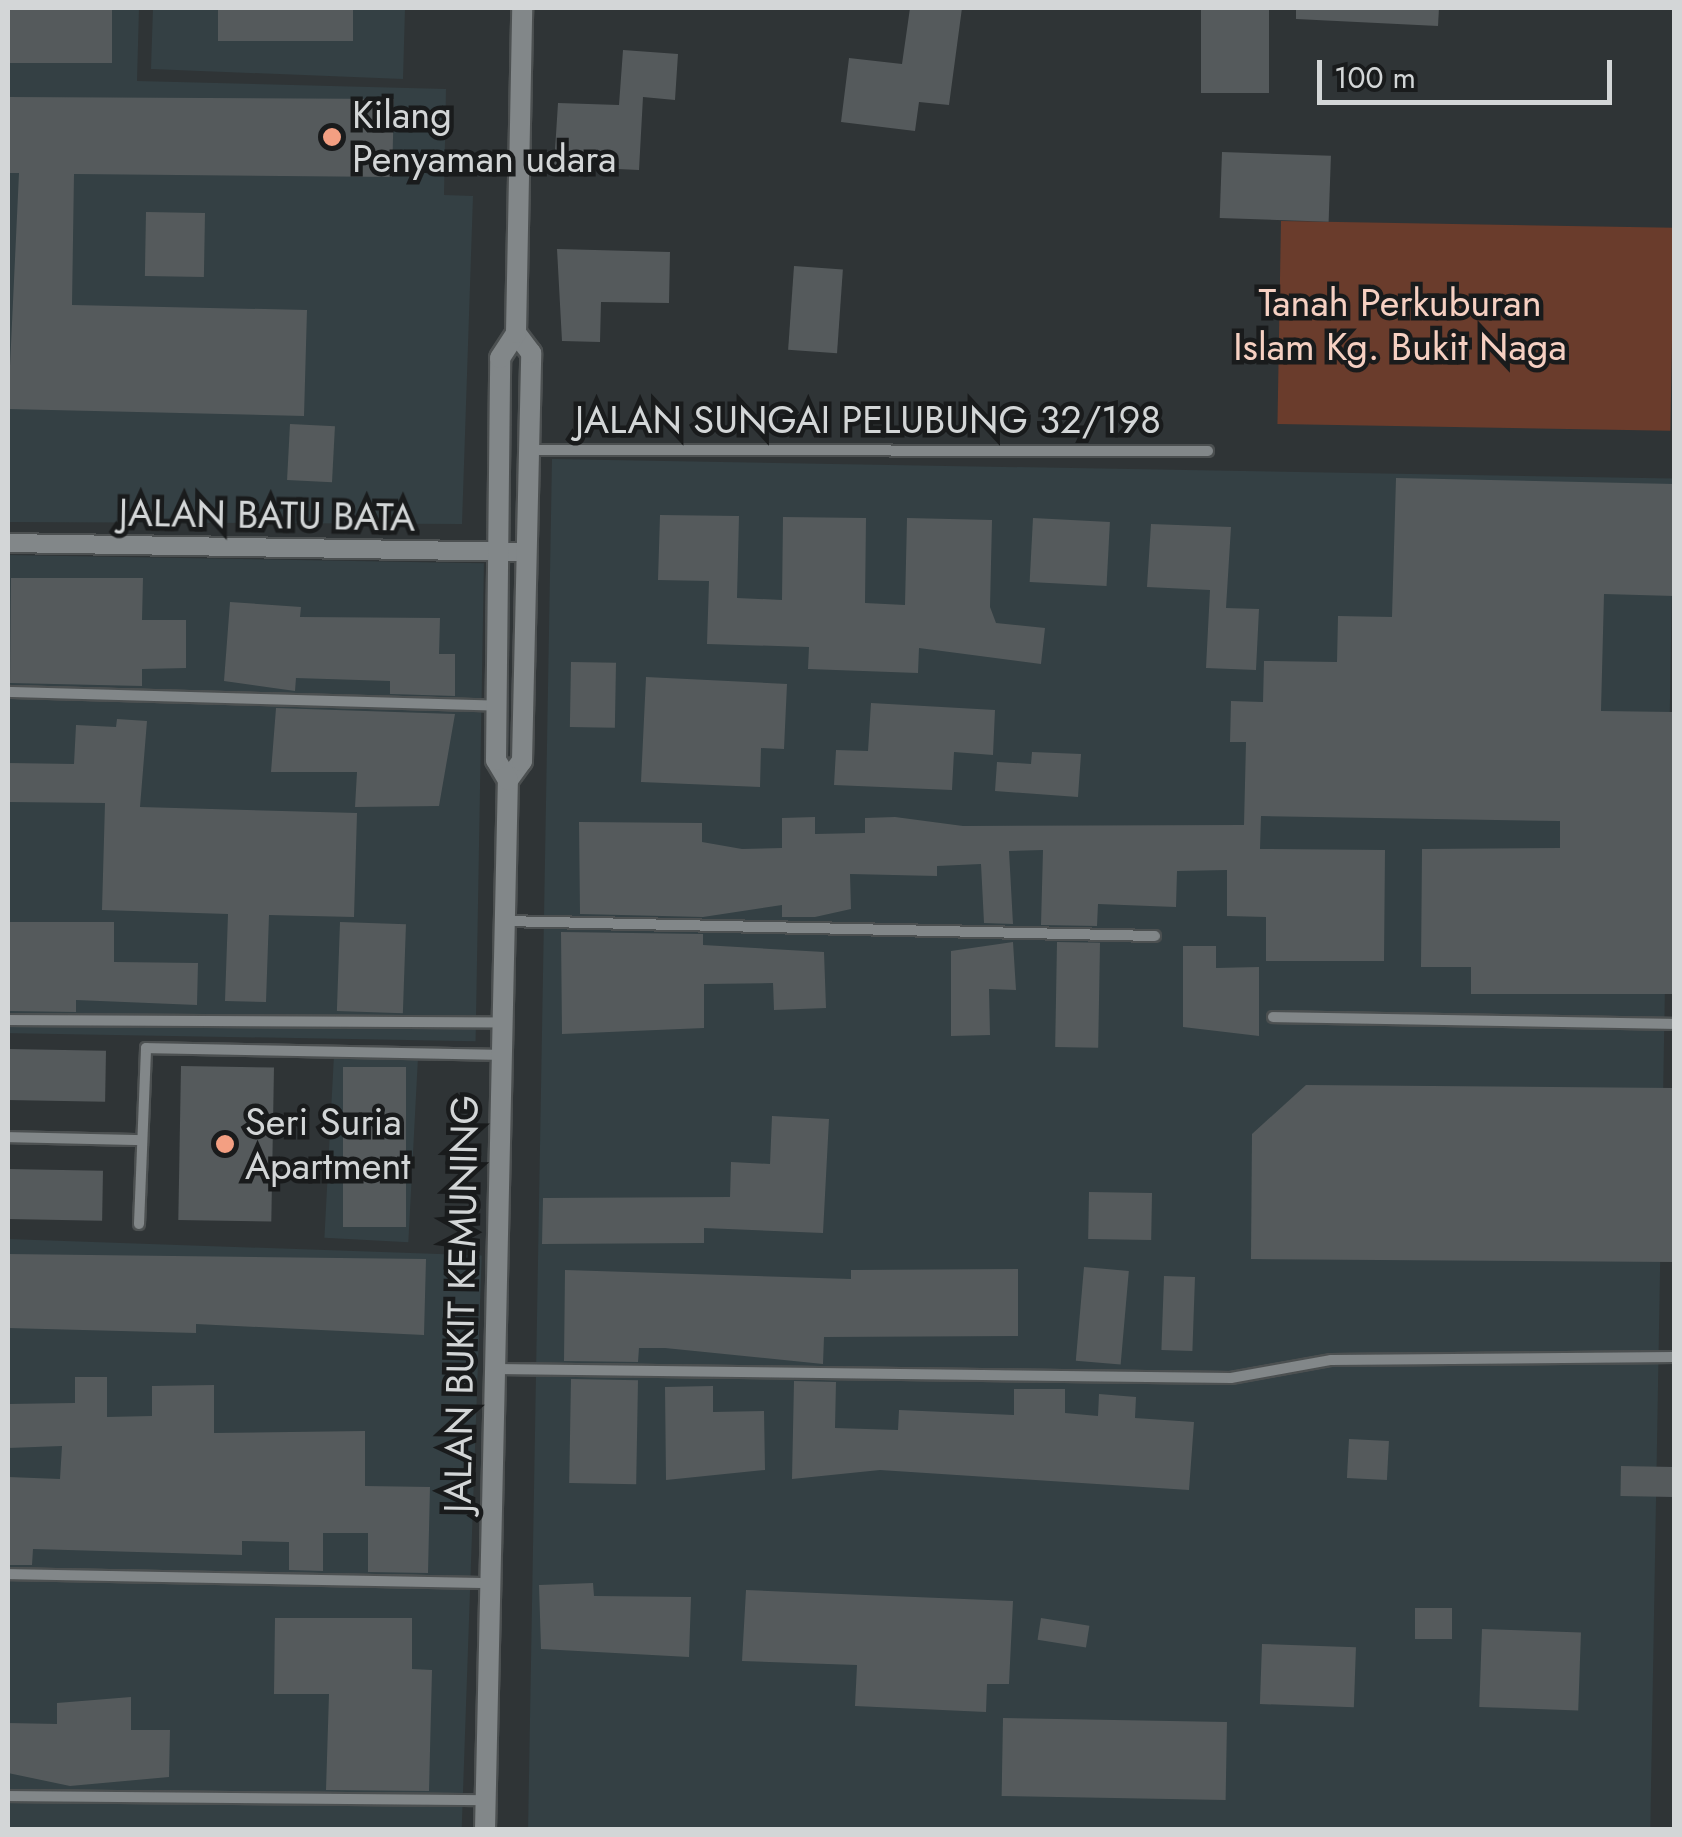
<!DOCTYPE html>
<html>
<head>
<meta charset="utf-8">
<style>
  body { margin:0 }
  #map { position:relative; width:1682px; height:1837px; overflow:hidden; background:#2f3436; font-family:Jost,sans-serif }
  div>[style] { position:absolute }
  [style*='--x'] { left:calc(var(--x)*1px); top:calc(var(--y)*1px); width:calc(var(--w)*1px); rotate:calc(var(--a)*1deg) }
  .built>* { inset:0; background:#344044; transform-origin:0 0 }
  .green>* { inset:0; background:#6a3c2c; transform-origin:0 0 }
  .building>* { inset:0; background:#555a5c; transform-origin:0 0 }
  .roads { filter:drop-shadow(2px 0 #4c5051) drop-shadow(-2px 0 #4c5051) drop-shadow(0 2px #4c5051) drop-shadow(0 -2px #4c5051) }
  .minor>* { height:10px; margin:-5px; padding:0 5px; transform-origin:5px; border-radius:5px; background:#828789 }
  .tertiary>* { height:18px; margin:-9px; padding:0 9px; transform-origin:9px; border-radius:9px; background:#828789 }
  .secondary>* { height:20px; margin:-10px; padding:0 10px; transform-origin:10px; border-radius:10px; background:#828789 }
  .dots>* { width:28px; height:28px; translate:-50% -50%; box-sizing:border-box; border:5px solid #191b1c; border-radius:50% }
  span { translate:-50% -50%; white-space:nowrap; text-align:center; line-height:1.15; -webkit-text-stroke:9px #191b1c; paint-order:stroke }
  .poi-label { font-size:38px; color:#d3d6d7 }
  .left { translate:0 -50%; text-align:left }
  .park-label { font-size:38px; color:#f6d0c2 }
  .street-label { font-size:38px; color:#d3d6d7 }
  .frame { position:absolute; inset:0; border:10px solid #d3d6d7; pointer-events:none }
  .scale { position:absolute; left:1317px; top:60px; width:295px; height:45px; box-sizing:border-box; border:5px solid #d3d6d7; border-top:0; padding-left:12px; font-size:30px; line-height:35px; white-space:nowrap; color:#d3d6d7; -webkit-text-stroke:8px #191b1c; paint-order:stroke }
</style>
</head>
<body>
<div id="map">
  <div class="built">
    <div style="clip-path:polygon(8px 8px,139px 8px,137px 81px,446px 89px,444px 195px,473px 196px,462px 524px,8px 522px)"></div>
    <div style="clip-path:polygon(153px 8px,405px 8px,403px 79px,151px 69px)"></div>
    <div style="left:552px;top:459px;width:1122px;height:1371px;rotate:1deg"></div>
    <div style="left:8px;top:555px;width:476px;height:478px;rotate:1deg"></div>
    <div style="left:334px;top:1055px;width:84px;height:183px;rotate:3deg"></div>
    <div style="left:8px;top:1239px;width:474px;height:591px;rotate:2deg"></div>
  </div>
  <div class="green">
    <div style="left:1281px;top:221px;width:393px;height:203px;rotate:1deg"></div>
  </div>
  <div class="building">
    <div style="left:8px;top:8px;width:104px;height:55px"></div>
    <div style="left:218px;top:8px;width:135px;height:33px"></div>
    <div style="clip-path:polygon(910px 8px,962px 8px,949px 105px,919px 102px,915px 131px,841px 122px,849px 58px,902px 64px)"></div>
    <div style="left:1201px;top:8px;width:68px;height:85px"></div>
    <div style="clip-path:polygon(1296px 8px,1439px 8px,1438px 26px,1296px 19px)"></div>
    <div style="clip-path:polygon(623px 50px,678px 54px,675px 100px,643px 97px,639px 170px,554px 166px,558px 103px,619px 105px)"></div>
    <div style="clip-path:polygon(8px 97px,394px 99px,392px 177px,74px 174px,72px 305px,307px 310px,304px 416px,8px 409px,19px 173px,8px 173px)"></div>
    <div style="left:1222px;top:152px;width:109px;height:66px;rotate:2deg"></div>
    <div style="left:146px;top:212px;width:59px;height:64px;rotate:1deg"></div>
    <div style="clip-path:polygon(557px 249px,670px 252px,669px 303px,601px 302px,600px 342px,562px 341px)"></div>
    <div style="left:794px;top:266px;width:49px;height:84px;rotate:4deg"></div>
    <div style="left:290px;top:424px;width:45px;height:56px;rotate:3deg"></div>
    <div style="clip-path:polygon(1396px 478px,1674px 484px,1674px 596px,1604px 594px,1601px 711px,1674px 712px,1674px 994px,1471px 994px,1471px 967px,1421px 967px,1422px 849px,1560px 848px,1560px 821px,1261px 816px,1260px 849px,1385px 850px,1384px 961px,1266px 961px,1266px 917px,1227px 916px,1227px 870px,1177px 871px,1176px 907px,1098px 904px,1097px 926px,1041px 925px,1043px 850px,1009px 851px,1013px 924px,984px 923px,981px 864px,937px 866px,937px 876px,850px 874px,851px 909px,815px 917px,782px 917px,782px 905px,703px 917px,580px 914px,579px 822px,702px 823px,702px 842px,742px 849px,782px 848px,782px 818px,815px 817px,815px 834px,865px 833px,865px 818px,895px 817px,963px 826px,1244px 825px,1246px 742px,1230px 742px,1231px 701px,1263px 702px,1264px 661px,1337px 662px,1338px 616px,1392px 617px)"></div>
    <div style="clip-path:polygon(660px 515px,739px 516px,737px 598px,782px 600px,783px 517px,866px 518px,865px 603px,905px 605px,907px 518px,992px 520px,990px 607px,996px 623px,1045px 628px,1041px 664px,919px 648px,918px 673px,808px 669px,809px 647px,707px 644px,709px 581px,658px 580px)"></div>
    <div style="left:1033px;top:518px;width:77px;height:64px;rotate:3deg"></div>
    <div style="clip-path:polygon(1151px 524px,1231px 527px,1226px 608px,1259px 609px,1256px 670px,1206px 668px,1210px 590px,1147px 587px)"></div>
    <div style="clip-path:polygon(11px 578px,143px 578px,142px 620px,186px 620px,186px 668px,142px 669px,142px 686px,10px 683px)"></div>
    <div style="clip-path:polygon(230px 602px,301px 607px,300px 617px,440px 618px,439px 654px,455px 654px,455px 696px,390px 694px,390px 681px,296px 678px,295px 691px,224px 681px)"></div>
    <div style="left:571px;top:662px;width:45px;height:65px;rotate:1deg"></div>
    <div style="clip-path:polygon(646px 677px,787px 684px,784px 749px,761px 748px,760px 787px,641px 782px)"></div>
    <div style="clip-path:polygon(871px 703px,995px 710px,993px 755px,954px 752px,952px 790px,834px 785px,836px 750px,868px 751px)"></div>
    <div style="clip-path:polygon(276px 708px,455px 714px,439px 806px,355px 807px,357px 772px,271px 772px)"></div>
    <div style="clip-path:polygon(117px 719px,147px 721px,140px 807px,357px 813px,354px 917px,269px 915px,266px 1002px,225px 1001px,228px 914px,102px 910px,105px 803px,8px 802px,8px 763px,74px 764px,76px 725px,116px 727px)"></div>
    <div style="clip-path:polygon(1032px 752px,1081px 754px,1078px 797px,995px 791px,997px 762px,1031px 764px)"></div>
    <div style="clip-path:polygon(8px 922px,114px 922px,114px 962px,198px 963px,197px 1005px,76px 1000px,76px 1012px,8px 1011px)"></div>
    <div style="left:340px;top:922px;width:66px;height:89px;rotate:2deg"></div>
    <div style="clip-path:polygon(561px 932px,703px 934px,703px 945px,824px 952px,826px 1008px,774px 1010px,773px 983px,704px 984px,704px 1028px,562px 1034px)"></div>
    <div style="clip-path:polygon(1013px 942px,1016px 990px,989px 989px,990px 1035px,951px 1036px,951px 951px)"></div>
    <div style="left:1057px;top:942px;width:43px;height:105px;rotate:1deg"></div>
    <div style="clip-path:polygon(1183px 946px,1216px 946px,1216px 968px,1259px 967px,1259px 1036px,1183px 1027px)"></div>
    <div style="left:8px;top:1049px;width:98px;height:51px;rotate:1deg"></div>
    <div style="left:181px;top:1066px;width:93px;height:154px;rotate:1deg"></div>
    <div style="left:343px;top:1067px;width:63px;height:160px"></div>
    <div style="clip-path:polygon(1306px 1085px,1674px 1088px,1674px 1262px,1251px 1259px,1252px 1134px)"></div>
    <div style="clip-path:polygon(772px 1116px,829px 1119px,823px 1233px,704px 1228px,704px 1243px,542px 1244px,543px 1198px,730px 1197px,731px 1162px,770px 1164px)"></div>
    <div style="left:8px;top:1169px;width:95px;height:50px;rotate:1deg"></div>
    <div style="left:1089px;top:1192px;width:63px;height:47px;rotate:1deg"></div>
    <div style="clip-path:polygon(8px 1254px,426px 1259px,424px 1335px,196px 1324px,196px 1333px,8px 1328px)"></div>
    <div style="left:1084px;top:1267px;width:45px;height:94px;rotate:5deg"></div>
    <div style="clip-path:polygon(1018px 1269px,1018px 1336px,824px 1337px,823px 1364px,665px 1348px,639px 1348px,638px 1362px,564px 1361px,565px 1270px,851px 1279px,851px 1270px)"></div>
    <div style="left:1164px;top:1276px;width:31px;height:74px;rotate:2deg"></div>
    <div style="clip-path:polygon(75px 1377px,107px 1377px,107px 1417px,152px 1416px,152px 1386px,214px 1385px,214px 1433px,365px 1431px,365px 1486px,430px 1487px,428px 1573px,368px 1572px,368px 1533px,323px 1533px,323px 1571px,289px 1570px,289px 1542px,242px 1541px,242px 1555px,33px 1549px,32px 1565px,8px 1565px,8px 1477px,60px 1479px,62px 1446px,8px 1448px,8px 1404px,75px 1403px)"></div>
    <div style="left:571px;top:1379px;width:67px;height:104px;rotate:1deg"></div>
    <div style="clip-path:polygon(794px 1381px,836px 1382px,835px 1428px,898px 1430px,899px 1410px,1014px 1415px,1014px 1389px,1065px 1389px,1065px 1413px,1098px 1416px,1099px 1394px,1136px 1397px,1135px 1418px,1194px 1422px,1189px 1490px,880px 1470px,792px 1479px)"></div>
    <div style="clip-path:polygon(713px 1386px,713px 1412px,764px 1411px,765px 1470px,666px 1480px,665px 1387px)"></div>
    <div style="left:1349px;top:1439px;width:40px;height:39px;rotate:3deg"></div>
    <div style="left:1621px;top:1466px;width:53px;height:30px;rotate:1deg"></div>
    <div style="clip-path:polygon(593px 1583px,594px 1596px,691px 1597px,689px 1657px,541px 1649px,539px 1585px)"></div>
    <div style="clip-path:polygon(746px 1590px,1013px 1601px,1009px 1684px,987px 1684px,986px 1712px,855px 1706px,857px 1665px,742px 1661px)"></div>
    <div style="left:1415px;top:1608px;width:37px;height:31px"></div>
    <div style="clip-path:polygon(275px 1618px,412px 1618px,412px 1669px,432px 1670px,429px 1791px,326px 1790px,329px 1694px,274px 1694px)"></div>
    <div style="left:1041px;top:1618px;width:49px;height:22px;rotate:9deg"></div>
    <div style="left:1482px;top:1629px;width:99px;height:78px;rotate:2deg"></div>
    <div style="left:1262px;top:1644px;width:94px;height:60px;rotate:2deg"></div>
    <div style="clip-path:polygon(131px 1697px,131px 1730px,170px 1730px,169px 1777px,70px 1786px,8px 1773px,8px 1723px,57px 1724px,57px 1703px)"></div>
    <div style="left:1003px;top:1718px;width:224px;height:78px;rotate:1deg"></div>
  </div>
  <div class="roads">
    <div class="minor">
      <div style="--x:529;--y:450;--w:679;--a:0.08"></div>
      <div style="--x:8;--y:692;--w:488;--a:1.6"></div>
      <div style="--x:504;--y:921;--w:651;--a:1.32"></div>
      <div style="--x:1273;--y:1017;--w:401;--a:1"></div>
      <div style="--x:8;--y:1020;--w:494;--a:0.3"></div>
      <div style="--x:8;--y:1137;--w:133;--a:1.3"></div>
      <div style="--x:139;--y:1224;--w:176;--a:-87.7"></div>
      <div style="--x:146;--y:1048;--w:355;--a:1.1"></div>
      <div style="--x:496;--y:1369;--w:735;--a:0.7"></div>
      <div style="--x:1231;--y:1378;--w:102;--a:-10.2"></div>
      <div style="--x:1331;--y:1360;--w:343;--a:-0.5"></div>
      <div style="--x:8;--y:1574;--w:482;--a:1.1"></div>
      <div style="--x:8;--y:1796;--w:478;--a:0.5"></div>
    </div>
    <div class="tertiary">
      <div style="--x:8;--y:543;--w:516;--a:1"></div>
    </div>
    <div class="secondary">
      <div style="--x:508;--y:780;--w:24;--a:-54"></div>
      <div style="--x:522;--y:761;--w:408;--a:-88.7"></div>
      <div style="--x:531;--y:353;--w:25;--a:-127"></div>
      <div style="--x:485;--y:1830;--w:1050;--a:-88.75"></div>
      <div style="--x:508;--y:780;--w:23;--a:-121"></div>
      <div style="--x:496;--y:760;--w:402;--a:-89.4"></div>
      <div style="--x:500;--y:358;--w:30;--a:-57"></div>
      <div style="--x:516;--y:333;--w:325;--a:-88.9"></div>
    </div>
  </div>
  <div class="dots">
    <div style="left:332px;top:137px;background:#f39f82"></div>
    <div style="left:225px;top:1144px;background:#f39f82"></div>
  </div>
  <div class="poi-label">
    <span class="left" style="left:352px;top:137px">Kilang<br>Penyaman udara</span>
    <span class="left" style="left:245px;top:1144px">Seri Suria<br>Apartment</span>
  </div>
  <div class="park-label">
    <span style="left:1400px;top:325px">Tanah Perkuburan<br>Islam Kg. Bukit Naga</span>
  </div>
  <div class="street-label">
    <span style="left:868px;top:420px">JALAN SUNGAI PELUBUNG 32/198</span>
    <span style="left:267px;top:515px;rotate:1deg">JALAN BATU BATA</span>
    <span style="left:461px;top:1304px;rotate:-89deg">JALAN BUKIT KEMUNING</span>
  </div>
  <div class="frame"></div>
  <div class="scale">100 m</div>
</div>
</body>
</html>
